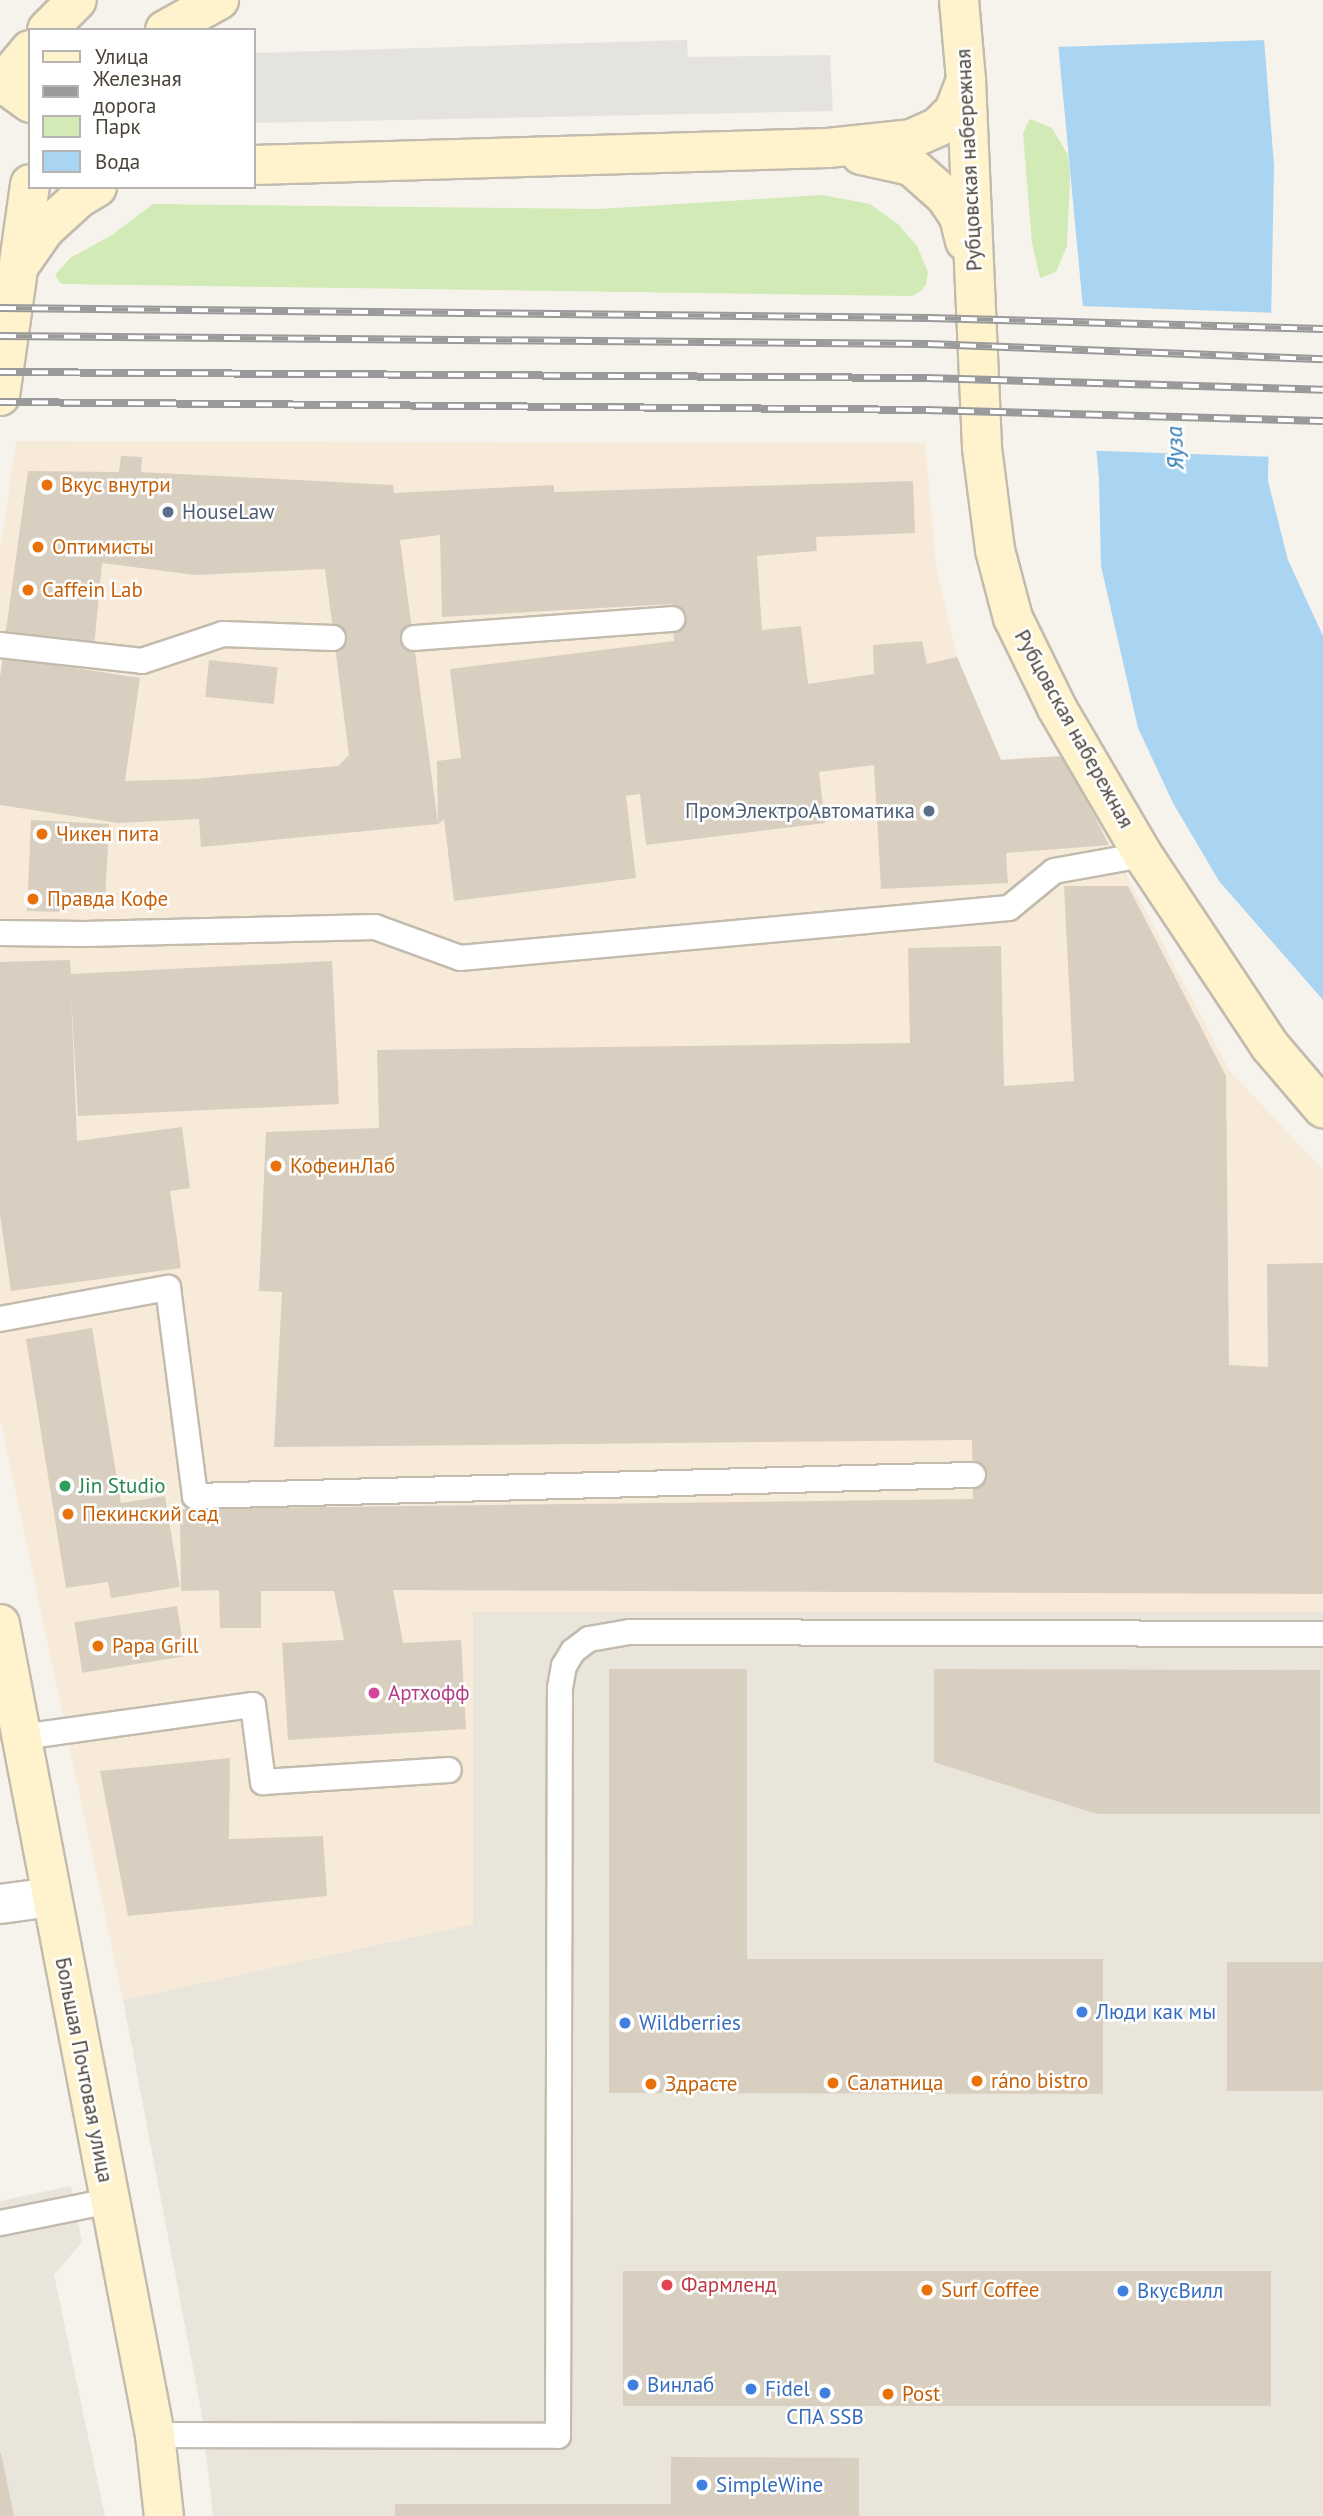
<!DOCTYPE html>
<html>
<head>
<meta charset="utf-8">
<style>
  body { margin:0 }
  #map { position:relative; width:1323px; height:2516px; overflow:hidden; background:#f6f3ec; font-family:"PT Sans",sans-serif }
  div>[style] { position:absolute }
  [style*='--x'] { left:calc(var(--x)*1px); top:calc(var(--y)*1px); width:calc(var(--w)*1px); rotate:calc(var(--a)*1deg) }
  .residential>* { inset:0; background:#eae5da }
  .commercial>* { inset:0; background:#f7ead8 }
  .green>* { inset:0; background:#d2eab5 }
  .parking>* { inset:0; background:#e5e3e0 }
  .water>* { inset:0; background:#a9d4f2 }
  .pier>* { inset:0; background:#f6f3ec; transform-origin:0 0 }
  .building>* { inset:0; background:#d8cfc1; transform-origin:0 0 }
  .roads { filter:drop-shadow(2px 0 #c2bbae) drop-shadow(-2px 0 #c2bbae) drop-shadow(0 2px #c2bbae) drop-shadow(0 -2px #c2bbae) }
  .lane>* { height:24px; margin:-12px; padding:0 12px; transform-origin:12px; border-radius:12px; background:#fff }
  .street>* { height:38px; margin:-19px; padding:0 19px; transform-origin:19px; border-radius:19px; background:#fff }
  .secondary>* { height:38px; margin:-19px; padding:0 19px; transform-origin:19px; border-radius:19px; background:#fff3cd }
  .rail>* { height:8px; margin-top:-4px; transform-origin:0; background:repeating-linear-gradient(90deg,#fff 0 16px,#9a9a9a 0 32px); box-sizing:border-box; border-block:2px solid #9a9a9a }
  .dots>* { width:19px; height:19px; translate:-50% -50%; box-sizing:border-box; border:4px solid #fff; border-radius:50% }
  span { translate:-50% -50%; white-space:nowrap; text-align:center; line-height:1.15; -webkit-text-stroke:5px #fff; paint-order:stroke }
  .street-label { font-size:21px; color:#4b4439 }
  .food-label { font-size:21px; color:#c56008 }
  .left { translate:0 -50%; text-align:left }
  .service-label { font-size:21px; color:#4e5e75 }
  .right { translate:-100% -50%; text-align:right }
  .leisure-label { font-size:21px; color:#27864d }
  .hotel-label { font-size:21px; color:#b23c85 }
  .shop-label { font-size:21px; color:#366cbe }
  .health-label { font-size:21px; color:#be3a42 }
  .water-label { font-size:23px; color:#2e7ab2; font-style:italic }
  .legend { position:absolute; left:28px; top:28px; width:228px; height:161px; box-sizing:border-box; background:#fff; border:2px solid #b7b4b0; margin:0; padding:9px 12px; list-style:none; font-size:21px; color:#4b4439 }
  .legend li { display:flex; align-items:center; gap:14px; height:35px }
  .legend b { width:35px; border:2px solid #b7b4b0 }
</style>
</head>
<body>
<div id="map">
  <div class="residential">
    <div style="clip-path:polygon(473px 1612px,1323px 1612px,1323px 2516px,213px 2516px,201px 2410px,123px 2000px,473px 1924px)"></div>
    <div style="clip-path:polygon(71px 2186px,82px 2242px,54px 2275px,105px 2516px,0 2516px,0 2201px)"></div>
  </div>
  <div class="commercial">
    <div style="clip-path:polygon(16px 441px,925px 443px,936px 567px,957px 657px,1001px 759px,1064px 756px,1230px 1071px,1323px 1170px,1323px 1612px,473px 1612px,473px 1924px,123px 2000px,0 1418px,0 552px)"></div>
  </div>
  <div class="green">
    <div style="clip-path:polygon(1030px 119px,1052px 128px,1068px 155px,1070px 178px,1067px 246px,1056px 272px,1040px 278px,1032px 243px,1023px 133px)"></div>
    <div style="clip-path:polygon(822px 195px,870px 204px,898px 224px,917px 246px,928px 272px,926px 285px,921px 291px,912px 296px,61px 284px,55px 275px,70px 258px,112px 235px,153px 204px,599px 209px)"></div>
  </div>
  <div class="parking">
    <div style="clip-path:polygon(687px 40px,688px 57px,830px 55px,833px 111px,254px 123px,254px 53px)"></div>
  </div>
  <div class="water">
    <div style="clip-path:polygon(1054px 0,1261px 0,1274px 166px,1268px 481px,1288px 560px,1323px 636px,1323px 1000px,1219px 881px,1173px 803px,1138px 728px,1101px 566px,1099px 478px)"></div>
  </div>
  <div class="pier">
    <div style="clip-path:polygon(1050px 0,1264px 0,1267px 40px,1055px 47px)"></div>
    <div style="left:1080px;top:306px;width:194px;height:144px;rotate:2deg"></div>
  </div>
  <div class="building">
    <div style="clip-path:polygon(evenodd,121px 456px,142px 457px,141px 472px,393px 485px,394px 493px,554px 485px,554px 492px,913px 481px,915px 533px,816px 537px,817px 551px,757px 556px,762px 630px,801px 626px,808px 684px,874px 674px,873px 645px,922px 641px,927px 664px,957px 657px,1001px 760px,1064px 756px,1109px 845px,1006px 853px,1008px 883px,881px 889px,874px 765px,819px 772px,825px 823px,646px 845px,640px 794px,626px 796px,636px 878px,454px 901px,444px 819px,438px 824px,201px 847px,199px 819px,118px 823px,0 805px,0 677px,3px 657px,140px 678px,125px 781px,195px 779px,338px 766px,349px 755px,325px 569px,195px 575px,102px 563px,94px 647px,5px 637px,28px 471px,119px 472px,121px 456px,440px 535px,442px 617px,671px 604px,674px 641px,450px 669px,461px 758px,437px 761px,438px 824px,400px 540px,440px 535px)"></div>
    <div style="left:209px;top:660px;width:69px;height:37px;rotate:6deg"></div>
    <div style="clip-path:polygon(31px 820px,109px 824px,105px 903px,66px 901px,65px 912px,27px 911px)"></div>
    <div style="clip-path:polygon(1064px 886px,1128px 886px,1226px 1076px,1229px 1365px,1268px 1367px,1267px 1264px,1323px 1263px,1323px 1594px,393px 1590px,403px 1643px,461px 1640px,466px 1729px,288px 1740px,282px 1643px,344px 1640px,334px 1591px,261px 1591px,261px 1628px,220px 1628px,219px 1590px,181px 1591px,180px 1509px,973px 1499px,972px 1440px,274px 1447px,282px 1292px,259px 1291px,266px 1132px,379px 1128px,377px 1050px,910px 1043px,908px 948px,1001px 946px,1004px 1086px,1074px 1081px)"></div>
    <div style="clip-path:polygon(70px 960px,71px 974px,332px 961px,339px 1104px,78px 1116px,71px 992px,77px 1141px,182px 1127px,190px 1188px,170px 1191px,181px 1268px,11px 1291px,0 1215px,0 962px)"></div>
    <div style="clip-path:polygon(92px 1328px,121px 1503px,165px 1496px,180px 1587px,111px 1598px,108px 1582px,66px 1588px,26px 1339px)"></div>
    <div style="left:177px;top:1606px;width:51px;height:104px;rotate:81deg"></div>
    <div style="clip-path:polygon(609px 1669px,747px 1669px,747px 1959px,1103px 1959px,1103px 2094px,609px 2093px)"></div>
    <div style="clip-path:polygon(934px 1669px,1320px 1670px,1320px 1814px,1097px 1814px,934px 1762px)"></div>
    <div style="clip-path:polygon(230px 1758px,229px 1839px,323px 1836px,327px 1896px,128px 1916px,100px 1771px)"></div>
    <div style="left:1227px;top:1962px;width:96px;height:129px"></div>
    <div style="left:623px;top:2271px;width:648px;height:135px"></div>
    <div style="clip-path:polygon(0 2453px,1px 2453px,14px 2516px,0 2516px)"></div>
    <div style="clip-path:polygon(671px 2457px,859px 2458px,859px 2516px,395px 2516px,395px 2504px,671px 2504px)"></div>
  </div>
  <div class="roads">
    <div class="lane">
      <div style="--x:414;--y:638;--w:259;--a:-4.2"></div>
      <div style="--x:0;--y:645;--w:143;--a:6.4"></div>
      <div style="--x:142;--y:661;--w:85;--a:-18.4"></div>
      <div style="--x:223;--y:634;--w:110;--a:2.1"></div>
      <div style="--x:0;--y:933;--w:84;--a:0.7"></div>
      <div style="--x:84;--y:934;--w:291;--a:-1.4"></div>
      <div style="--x:375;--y:927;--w:90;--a:20"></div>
      <div style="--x:460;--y:958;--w:551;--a:-5.2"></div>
      <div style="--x:1009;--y:908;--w:58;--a:-39.4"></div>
      <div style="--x:1054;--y:871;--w:90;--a:-10.2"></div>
      <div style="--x:0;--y:1319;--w:171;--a:-10.5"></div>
      <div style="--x:168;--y:1288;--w:210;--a:82.6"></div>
      <div style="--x:195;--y:1496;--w:778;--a:-1.55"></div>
      <div style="--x:22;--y:1737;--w:233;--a:-7.9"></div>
      <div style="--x:253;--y:1705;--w:78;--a:82.6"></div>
      <div style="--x:263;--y:1782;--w:186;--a:-3.7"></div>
      <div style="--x:0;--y:2223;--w:111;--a:-11.4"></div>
      <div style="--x:155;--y:2435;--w:403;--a:0.1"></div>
      <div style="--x:558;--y:2436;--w:748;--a:-89.85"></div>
      <div style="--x:560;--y:1688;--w:22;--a:-80"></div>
      <div style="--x:564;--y:1666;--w:17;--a:-59"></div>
      <div style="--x:573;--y:1651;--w:20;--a:-37"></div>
      <div style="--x:589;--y:1639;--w:41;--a:-9.9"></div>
      <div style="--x:629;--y:1632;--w:694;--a:0.17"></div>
    </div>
    <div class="street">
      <div style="--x:0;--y:1904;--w:52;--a:-7.7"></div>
    </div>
    <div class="secondary">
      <div style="--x:959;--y:0;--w:80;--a:85"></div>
      <div style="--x:966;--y:80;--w:368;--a:87.5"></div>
      <div style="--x:982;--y:448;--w:103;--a:82.7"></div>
      <div style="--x:995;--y:550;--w:70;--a:75.2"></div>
      <div style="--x:1013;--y:618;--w:100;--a:63.9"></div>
      <div style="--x:1057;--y:708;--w:170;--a:59.7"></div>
      <div style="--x:1143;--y:855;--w:229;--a:56.4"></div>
      <div style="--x:1270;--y:1046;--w:82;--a:49.5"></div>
      <div style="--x:47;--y:30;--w:42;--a:-45"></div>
      <div style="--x:165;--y:30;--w:62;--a:-29.1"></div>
      <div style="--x:0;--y:81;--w:37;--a:36"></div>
      <div style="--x:0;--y:86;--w:47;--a:-50.2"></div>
      <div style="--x:861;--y:155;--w:51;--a:12.4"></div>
      <div style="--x:911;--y:166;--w:45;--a:41.4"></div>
      <div style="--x:945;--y:196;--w:25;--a:56"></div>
      <div style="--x:959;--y:217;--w:25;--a:76"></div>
      <div style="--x:254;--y:165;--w:574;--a:-1.7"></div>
      <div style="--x:828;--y:148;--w:83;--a:-6.2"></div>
      <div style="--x:911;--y:139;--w:30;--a:-24"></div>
      <div style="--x:938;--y:127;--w:23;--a:-45"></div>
      <div style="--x:954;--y:111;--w:33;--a:-69"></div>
      <div style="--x:19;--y:266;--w:45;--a:-54.9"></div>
      <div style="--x:45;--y:229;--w:46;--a:-42.4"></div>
      <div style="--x:79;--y:198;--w:21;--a:-31"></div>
      <div style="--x:0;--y:396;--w:214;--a:-81.9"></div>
      <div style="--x:0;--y:1624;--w:826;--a:79.18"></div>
      <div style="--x:155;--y:2435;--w:81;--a:83.7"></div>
    </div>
  </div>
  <div class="rail">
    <div style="--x:0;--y:308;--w:929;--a:0.62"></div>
    <div style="--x:929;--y:318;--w:394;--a:1.6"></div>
    <div style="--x:0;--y:336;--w:928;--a:0.49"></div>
    <div style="--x:928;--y:344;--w:395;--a:2.2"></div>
    <div style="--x:0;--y:372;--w:927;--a:0.37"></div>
    <div style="--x:927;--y:378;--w:396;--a:1.7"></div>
    <div style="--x:0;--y:402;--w:926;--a:0.49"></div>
    <div style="--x:926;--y:410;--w:397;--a:1.6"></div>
  </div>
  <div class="dots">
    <div style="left:47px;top:485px;background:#e8710a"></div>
    <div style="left:168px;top:512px;background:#5c6f8a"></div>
    <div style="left:38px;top:547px;background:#e8710a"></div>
    <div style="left:28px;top:590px;background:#e8710a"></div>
    <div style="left:929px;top:811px;background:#5c6f8a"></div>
    <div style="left:42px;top:834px;background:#e8710a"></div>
    <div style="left:33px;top:899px;background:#e8710a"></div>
    <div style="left:276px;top:1166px;background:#e8710a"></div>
    <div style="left:65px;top:1486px;background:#2e9e5b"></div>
    <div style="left:68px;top:1514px;background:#e8710a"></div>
    <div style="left:98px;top:1646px;background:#e8710a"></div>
    <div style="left:374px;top:1693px;background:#d1479c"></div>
    <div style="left:1082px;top:2012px;background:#3f7fe0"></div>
    <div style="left:625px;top:2023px;background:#3f7fe0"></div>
    <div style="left:977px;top:2081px;background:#e8710a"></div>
    <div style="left:833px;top:2083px;background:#e8710a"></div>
    <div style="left:651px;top:2084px;background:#e8710a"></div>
    <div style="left:667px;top:2285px;background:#e0444e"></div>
    <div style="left:927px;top:2290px;background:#e8710a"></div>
    <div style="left:1123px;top:2291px;background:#3f7fe0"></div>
    <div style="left:633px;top:2385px;background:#3f7fe0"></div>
    <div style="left:751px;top:2389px;background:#3f7fe0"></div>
    <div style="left:825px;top:2393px;background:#3f7fe0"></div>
    <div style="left:888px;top:2394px;background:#e8710a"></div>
    <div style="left:702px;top:2485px;background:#3f7fe0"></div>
  </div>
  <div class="street-label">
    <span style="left:969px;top:160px;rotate:-93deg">Рубцовская набережная</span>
    <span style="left:1074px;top:729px;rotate:61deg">Рубцовская набережная</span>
    <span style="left:84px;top:2070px;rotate:79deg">Большая Почтовая улица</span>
  </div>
  <div class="food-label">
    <span class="left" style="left:61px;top:485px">Вкус внутри</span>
    <span class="left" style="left:52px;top:547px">Оптимисты</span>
    <span class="left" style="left:42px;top:590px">Caffein Lab</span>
    <span class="left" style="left:56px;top:834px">Чикен пита</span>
    <span class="left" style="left:47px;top:899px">Правда Кофе</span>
    <span class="left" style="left:290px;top:1166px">КофеинЛаб</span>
    <span class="left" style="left:82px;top:1514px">Пекинский сад</span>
    <span class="left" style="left:112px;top:1646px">Papa Grill</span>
    <span class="left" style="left:991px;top:2081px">ráno bistro</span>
    <span class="left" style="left:847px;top:2083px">Салатница</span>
    <span class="left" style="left:665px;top:2084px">Здрасте</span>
    <span class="left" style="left:941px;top:2290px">Surf Coffee</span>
    <span class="left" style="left:902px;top:2394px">Post</span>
  </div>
  <div class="service-label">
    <span class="left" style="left:182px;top:512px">HouseLaw</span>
    <span class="right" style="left:915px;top:811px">ПромЭлектроАвтоматика</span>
  </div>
  <div class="leisure-label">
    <span class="left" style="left:79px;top:1486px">Jin Studio</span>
  </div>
  <div class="hotel-label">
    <span class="left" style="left:388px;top:1693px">Артхофф</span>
  </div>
  <div class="shop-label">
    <span class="left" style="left:1096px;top:2012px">Люди как мы</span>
    <span class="left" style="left:639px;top:2023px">Wildberries</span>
    <span class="left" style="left:1137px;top:2291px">ВкусВилл</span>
    <span class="left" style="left:647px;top:2385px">Винлаб</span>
    <span class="left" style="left:765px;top:2389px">Fidel</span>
    <span style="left:825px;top:2417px">СПА SSB</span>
    <span class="left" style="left:716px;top:2485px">SimpleWine</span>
  </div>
  <div class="health-label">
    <span class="left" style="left:681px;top:2285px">Фармленд</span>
  </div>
  <div class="water-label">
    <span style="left:1175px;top:448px;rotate:-92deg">Яуза</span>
  </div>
  <ul class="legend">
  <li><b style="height:9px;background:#fff3cd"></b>Улица</li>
  <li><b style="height:9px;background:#9a9a9a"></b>Железная дорога</li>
  <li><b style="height:19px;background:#d2eab5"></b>Парк</li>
  <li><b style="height:19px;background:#a9d4f2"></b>Вода</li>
  </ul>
</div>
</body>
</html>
